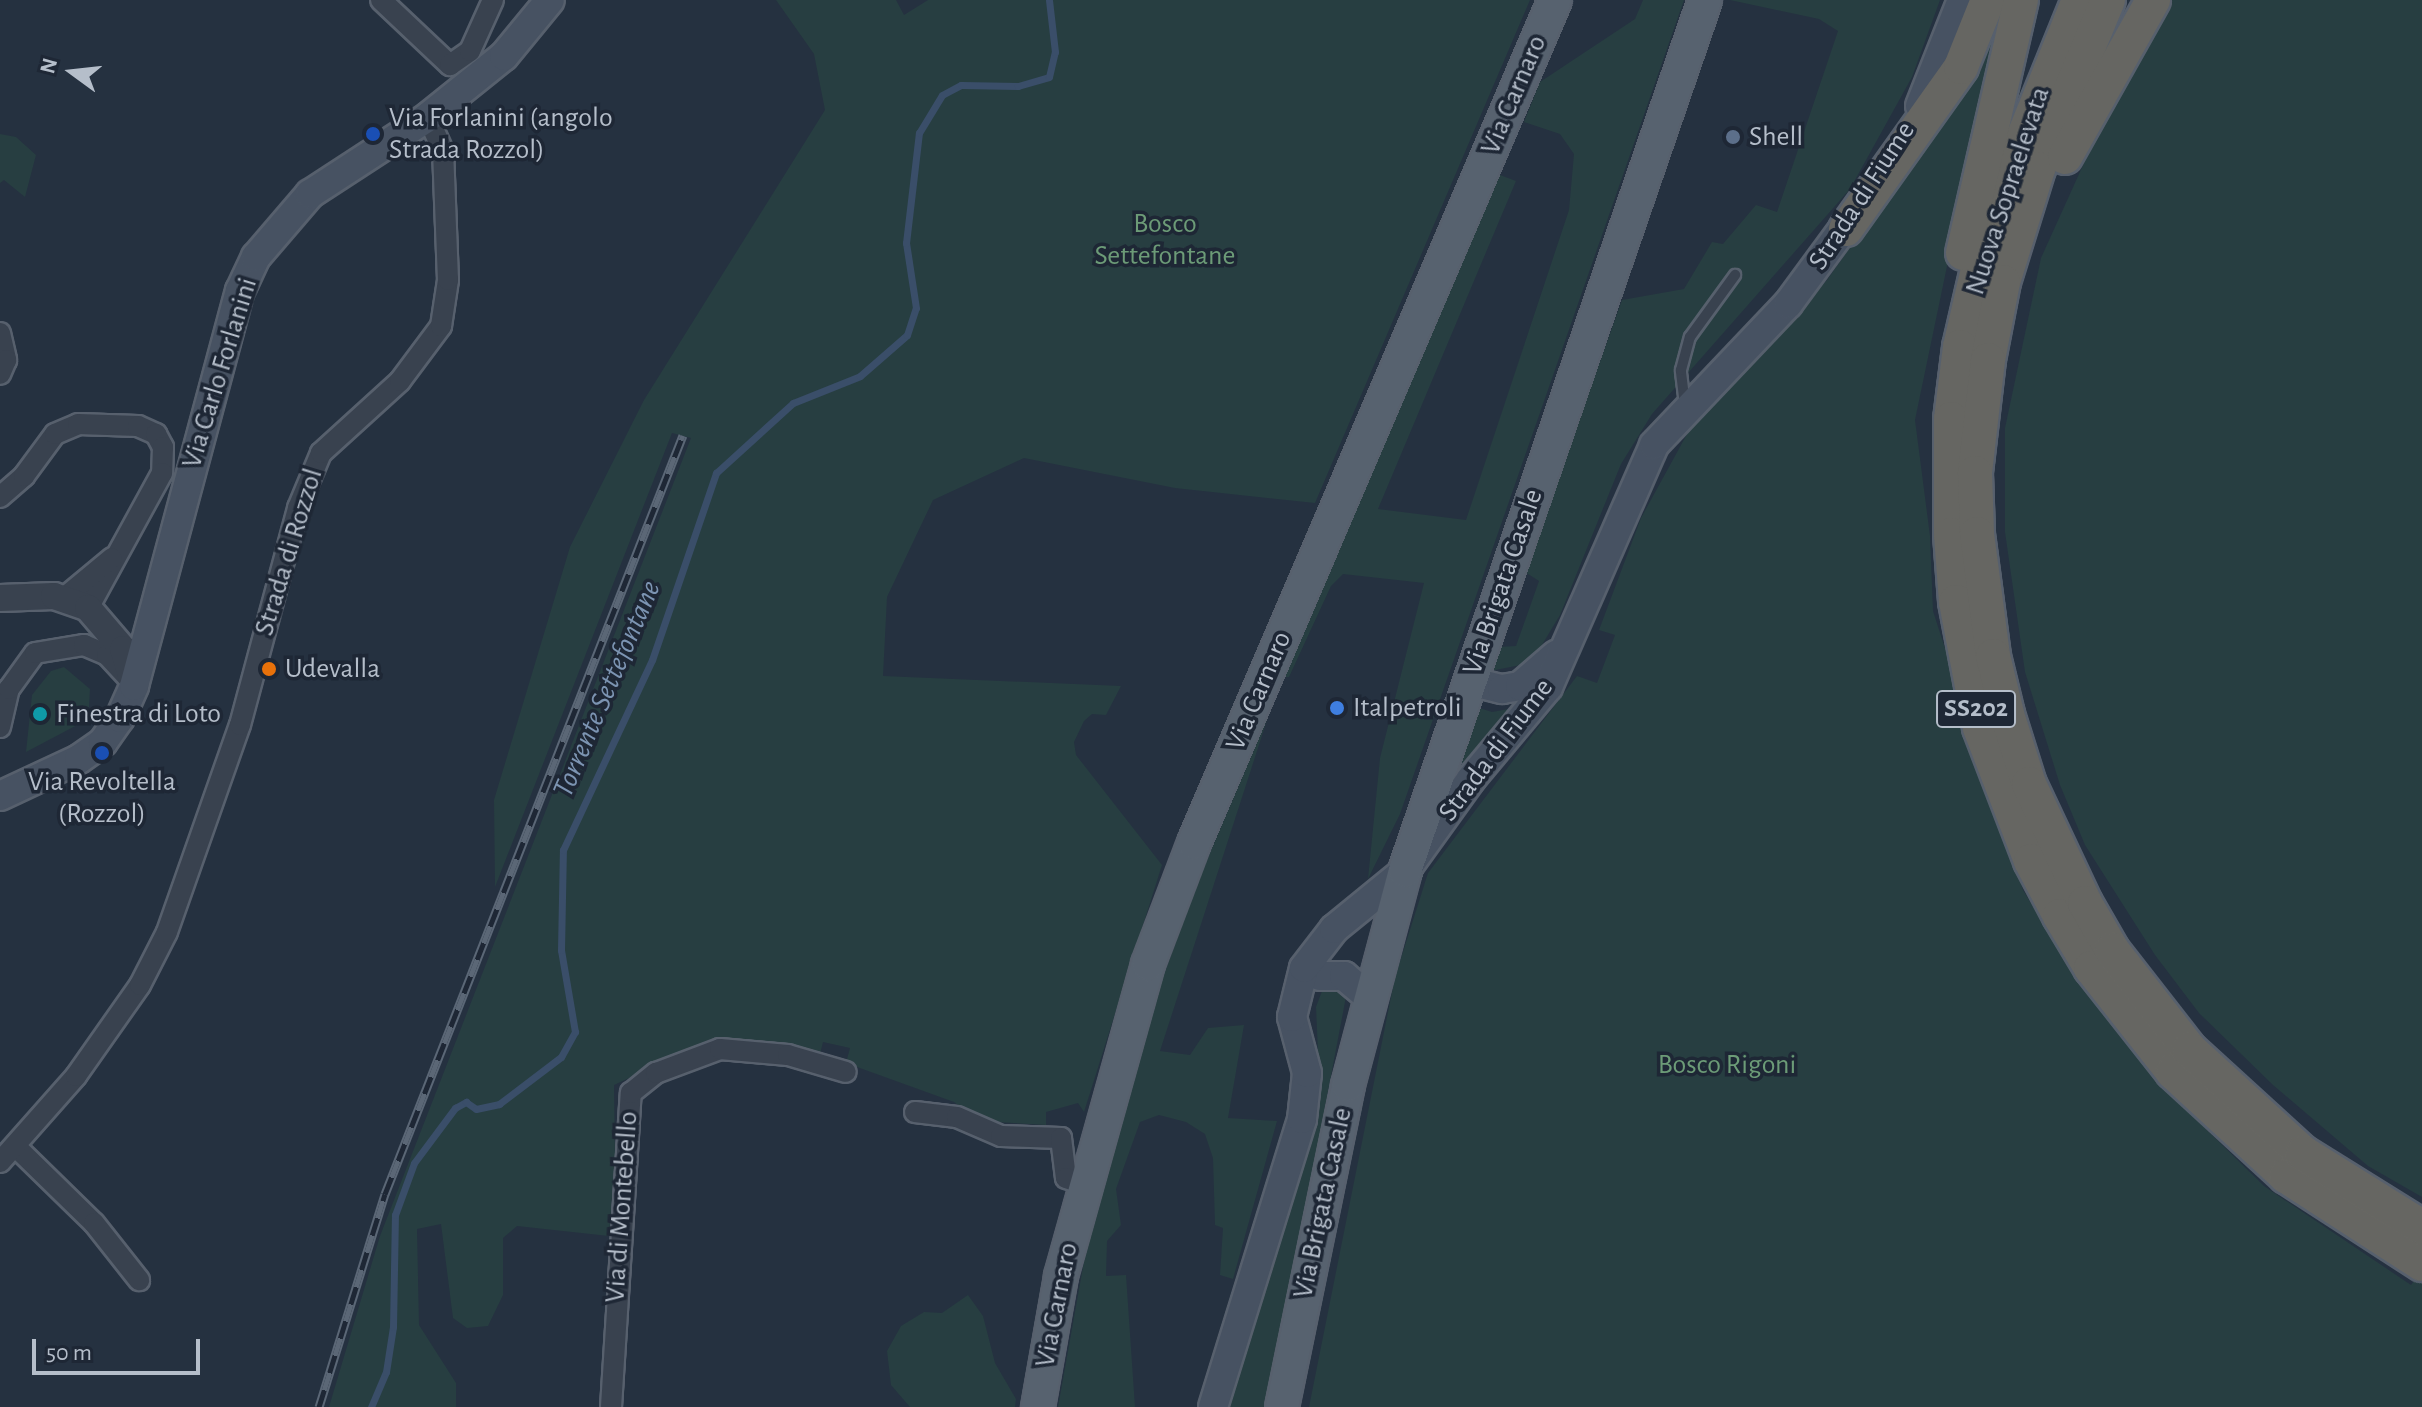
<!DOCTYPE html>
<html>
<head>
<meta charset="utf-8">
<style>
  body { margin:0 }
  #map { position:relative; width:2422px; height:1407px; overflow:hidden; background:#253140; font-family:"Alegreya Sans",sans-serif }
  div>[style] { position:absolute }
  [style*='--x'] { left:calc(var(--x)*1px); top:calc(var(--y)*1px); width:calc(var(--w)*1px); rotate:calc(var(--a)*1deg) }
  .green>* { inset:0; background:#273e41 }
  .stream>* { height:7px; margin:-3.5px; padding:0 3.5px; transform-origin:3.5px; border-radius:3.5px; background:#3a4e69 }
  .roads { filter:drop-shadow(2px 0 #57606d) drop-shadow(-2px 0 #57606d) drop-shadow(0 2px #57606d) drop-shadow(0 -2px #57606d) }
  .service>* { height:10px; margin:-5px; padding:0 5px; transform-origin:5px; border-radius:5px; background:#39424f }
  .minor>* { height:20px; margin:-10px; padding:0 10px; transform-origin:10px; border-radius:10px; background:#39424f }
  .tertiary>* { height:26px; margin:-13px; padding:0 13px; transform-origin:13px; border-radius:13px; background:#39424f }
  .secondary>* { height:28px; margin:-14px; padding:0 14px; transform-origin:14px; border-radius:14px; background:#475262 }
  .primary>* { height:32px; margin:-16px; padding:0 16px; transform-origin:16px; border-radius:16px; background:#57626f }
  .trunk>* { height:34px; margin:-17px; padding:0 17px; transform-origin:17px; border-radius:17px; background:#666662 }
  .rail>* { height:9px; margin-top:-4.5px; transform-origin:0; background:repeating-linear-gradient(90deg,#1e2735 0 18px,#5b6776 0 36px); box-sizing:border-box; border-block:2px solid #5b6776 }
  .dots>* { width:22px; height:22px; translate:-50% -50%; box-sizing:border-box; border:4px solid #1e2735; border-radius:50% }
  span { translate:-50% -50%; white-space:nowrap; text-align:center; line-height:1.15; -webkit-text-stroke:7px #1e2735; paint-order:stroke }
  .shield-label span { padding:2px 6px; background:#1e2735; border:2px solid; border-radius:6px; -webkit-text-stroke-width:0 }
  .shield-label { font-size:26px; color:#b5beca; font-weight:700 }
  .street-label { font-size:28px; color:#b5beca }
  .poi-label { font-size:28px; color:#b5beca }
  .left { translate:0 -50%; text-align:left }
  .park-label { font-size:28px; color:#6c9b77 }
  .water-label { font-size:30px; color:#7c94b2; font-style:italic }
  .north { position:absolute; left:32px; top:32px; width:80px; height:80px; -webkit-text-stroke:6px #1e2735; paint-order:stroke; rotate:285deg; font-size:22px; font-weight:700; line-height:32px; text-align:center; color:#b5beca }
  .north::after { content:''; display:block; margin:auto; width:28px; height:36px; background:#b5beca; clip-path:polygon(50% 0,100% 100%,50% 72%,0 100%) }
  .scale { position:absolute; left:32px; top:1339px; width:168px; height:36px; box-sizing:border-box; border:4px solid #b5beca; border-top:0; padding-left:10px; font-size:24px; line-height:28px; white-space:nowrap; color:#b5beca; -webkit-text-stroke:6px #1e2735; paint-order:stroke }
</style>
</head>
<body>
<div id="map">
  <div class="green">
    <div style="clip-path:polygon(776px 0,896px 0,904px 15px,928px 0,1530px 0,1315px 503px,1175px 488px,1024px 458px,933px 500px,887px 597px,883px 676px,1121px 686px,1106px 715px,1092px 714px,1084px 721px,1074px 742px,1076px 755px,1162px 865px,1084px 1112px,1078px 1103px,1046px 1112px,1046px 1125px,979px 1121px,954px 1102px,846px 1063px,850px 1048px,823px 1042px,819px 1058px,707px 1042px,614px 1085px,615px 1158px,609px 1236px,517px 1226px,503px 1238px,503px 1295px,488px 1326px,467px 1328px,453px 1318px,441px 1224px,417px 1229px,419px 1325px,456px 1383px,456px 1407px,329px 1407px,380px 1236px,691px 438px,672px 433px,495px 887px,494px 800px,570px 547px,644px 400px,825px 110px,814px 54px)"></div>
    <div style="clip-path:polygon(1643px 0,1684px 0,1400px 814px,1368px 879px,1380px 758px,1424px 583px,1343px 574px,1331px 586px,1289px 677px,1282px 677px,1500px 175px,1516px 181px,1378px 509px,1466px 520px,1569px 210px,1574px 154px,1560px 134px,1524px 122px,1540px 82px,1635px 19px)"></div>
    <div style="clip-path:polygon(1730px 0,1940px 0,1912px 77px,1850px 189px,1652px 414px,1621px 464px,1560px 615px,1531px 663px,1490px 671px,1498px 647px,1516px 646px,1539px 581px,1525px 572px,1622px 300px,1684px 289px,1712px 242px,1723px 244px,1756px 205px,1777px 212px,1838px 31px,1819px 19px)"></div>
    <div style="clip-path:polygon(2024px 0,1987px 74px,1915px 420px,1930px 536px,1933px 611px,2023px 890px,2080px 984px,2159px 1083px,2264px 1186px,2411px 1285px,2422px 1270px,2422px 1407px,1309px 1407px,1395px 977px,1428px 873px,1577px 676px,1597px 683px,1615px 635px,1599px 630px,1641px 518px,1692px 425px,1827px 280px,1948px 109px,1992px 16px)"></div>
    <div style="clip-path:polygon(2172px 0,2422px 0,2422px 1197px,2368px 1166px,2273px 1085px,2199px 1013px,2155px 955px,2085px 845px,2060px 785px,2025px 672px,2005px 532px,2005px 428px,2041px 258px,2103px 121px)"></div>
    <div style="clip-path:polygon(0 134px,16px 137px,36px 155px,25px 197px,4px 180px,0 183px)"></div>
    <div style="clip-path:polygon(64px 667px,90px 689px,89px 707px,81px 723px,26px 752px,32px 695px,51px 671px)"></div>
    <div style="clip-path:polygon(1476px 707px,1492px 712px,1514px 708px,1456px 770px)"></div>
    <div style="clip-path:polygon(1268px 717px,1160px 1051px,1190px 1055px,1208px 1028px,1244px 1025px,1228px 1118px,1277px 1121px,1233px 1279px,1220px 1275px,1223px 1228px,1215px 1225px,1213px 1158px,1205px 1134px,1186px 1122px,1159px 1115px,1140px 1122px,1116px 1189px,1121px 1225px,1107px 1241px,1106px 1276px,1126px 1275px,1135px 1407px,1058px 1407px,1093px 1211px,1149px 1016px,1198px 881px)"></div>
    <div style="clip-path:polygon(1325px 983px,1346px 991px,1345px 1002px,1268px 1407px,1227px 1407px,1320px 1098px,1316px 1007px)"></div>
    <div style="clip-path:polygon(968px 1295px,983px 1316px,995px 1363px,1016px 1399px,1015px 1407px,910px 1407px,891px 1385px,887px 1351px,901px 1326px,924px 1312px,942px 1313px)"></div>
  </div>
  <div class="stream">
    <div style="--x:371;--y:1407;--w:38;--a:-67"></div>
    <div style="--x:386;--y:1372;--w:46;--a:-81.2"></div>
    <div style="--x:393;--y:1327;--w:112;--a:-89"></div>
    <div style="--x:395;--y:1215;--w:55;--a:-69.9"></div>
    <div style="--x:414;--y:1163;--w:69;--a:-53.3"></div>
    <div style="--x:455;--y:1108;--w:13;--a:-29"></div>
    <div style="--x:466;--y:1102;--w:12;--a:35"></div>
    <div style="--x:476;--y:1109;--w:24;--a:-12"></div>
    <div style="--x:499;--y:1104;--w:78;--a:-37.2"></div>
    <div style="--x:561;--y:1057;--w:29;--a:-61"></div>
    <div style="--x:575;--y:1032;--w:83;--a:-99.7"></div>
    <div style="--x:561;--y:950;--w:100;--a:-88.9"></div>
    <div style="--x:563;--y:850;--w:210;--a:-64.9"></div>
    <div style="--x:652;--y:660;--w:198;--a:-71.1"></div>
    <div style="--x:716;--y:473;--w:104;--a:-42.3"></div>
    <div style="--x:793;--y:403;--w:72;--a:-21.9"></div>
    <div style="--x:860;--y:376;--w:62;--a:-41.1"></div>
    <div style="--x:907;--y:335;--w:28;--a:-72"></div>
    <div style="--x:916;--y:308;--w:66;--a:-98.7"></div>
    <div style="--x:906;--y:243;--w:111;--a:-83.3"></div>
    <div style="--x:919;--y:133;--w:44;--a:-58.8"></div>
    <div style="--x:942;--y:95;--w:21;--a:-28"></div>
    <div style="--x:961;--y:85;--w:57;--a:1"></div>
    <div style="--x:1018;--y:86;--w:32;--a:-16"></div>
    <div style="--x:1049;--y:77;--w:26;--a:-77"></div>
    <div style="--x:1055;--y:52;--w:52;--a:-96.6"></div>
  </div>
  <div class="roads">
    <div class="service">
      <div style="--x:1685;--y:405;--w:35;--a:-97"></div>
      <div style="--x:1681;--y:370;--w:34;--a:-75"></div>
      <div style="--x:1690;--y:337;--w:77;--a:-54"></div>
    </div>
    <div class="minor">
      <div style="--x:381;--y:0;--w:95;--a:43.3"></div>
      <div style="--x:450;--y:65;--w:24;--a:-35"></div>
      <div style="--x:470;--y:51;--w:56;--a:-65.7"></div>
      <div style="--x:0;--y:333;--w:28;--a:77"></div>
      <div style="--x:6;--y:360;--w:15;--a:113"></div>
      <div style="--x:0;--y:497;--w:32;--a:-41"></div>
      <div style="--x:24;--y:476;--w:52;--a:-53.6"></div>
      <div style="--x:55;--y:434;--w:25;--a:-23"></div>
      <div style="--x:78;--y:424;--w:60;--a:1.9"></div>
      <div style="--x:138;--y:426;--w:20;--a:24"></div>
      <div style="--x:156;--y:434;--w:15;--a:62"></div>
      <div style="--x:163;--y:447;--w:26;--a:92"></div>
      <div style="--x:162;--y:473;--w:154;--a:118.7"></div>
      <div style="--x:64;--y:598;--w:62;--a:-39.8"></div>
      <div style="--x:0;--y:727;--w:39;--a:-77"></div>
      <div style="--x:9;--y:689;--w:44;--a:-54.2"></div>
      <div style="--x:35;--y:653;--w:50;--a:-9.3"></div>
      <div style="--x:84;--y:645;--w:25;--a:23"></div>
      <div style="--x:107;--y:655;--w:33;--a:47"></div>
      <div style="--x:915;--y:1112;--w:42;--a:6.8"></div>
      <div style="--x:957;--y:1117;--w:48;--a:23.4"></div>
      <div style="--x:1001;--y:1136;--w:60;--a:1.9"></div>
      <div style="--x:1061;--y:1138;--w:40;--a:82.9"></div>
      <div style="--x:1066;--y:1178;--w:19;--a:18"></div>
      <div style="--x:15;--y:1146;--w:110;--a:44.3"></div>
      <div style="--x:94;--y:1223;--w:73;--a:51.7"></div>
      <div style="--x:0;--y:1162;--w:115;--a:-48.5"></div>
      <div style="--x:76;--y:1076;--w:111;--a:-54.9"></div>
      <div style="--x:140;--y:985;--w:59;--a:-63"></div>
      <div style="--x:167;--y:932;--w:219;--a:-70.6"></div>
      <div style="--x:240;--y:725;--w:225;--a:-75"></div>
      <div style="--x:298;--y:508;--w:60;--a:-67.3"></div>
      <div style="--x:321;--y:453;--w:107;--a:-42.3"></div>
      <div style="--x:400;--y:381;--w:69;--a:-53.3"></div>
      <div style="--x:441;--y:326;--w:47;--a:-81.3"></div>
      <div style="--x:448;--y:280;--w:129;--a:-92.2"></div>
      <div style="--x:443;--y:151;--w:37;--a:-114"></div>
      <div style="--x:611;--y:1407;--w:315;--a:-86.4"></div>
      <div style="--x:631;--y:1093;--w:32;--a:-39"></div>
      <div style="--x:656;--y:1073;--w:68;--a:-20.6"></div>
      <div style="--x:720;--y:1049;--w:68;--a:5"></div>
      <div style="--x:788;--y:1055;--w:60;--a:16.3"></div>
    </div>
    <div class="tertiary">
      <div style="--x:0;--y:598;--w:54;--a:-2.1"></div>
      <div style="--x:54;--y:596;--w:36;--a:19"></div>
      <div style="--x:88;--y:608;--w:54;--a:49.5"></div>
      <div style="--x:123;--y:649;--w:39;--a:73"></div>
    </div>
    <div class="secondary">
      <div style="--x:1920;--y:106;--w:114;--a:-68.4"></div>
      <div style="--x:1469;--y:681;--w:34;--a:14"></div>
      <div style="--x:1502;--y:689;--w:18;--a:-9"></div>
      <div style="--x:1520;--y:686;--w:48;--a:-40.7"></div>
      <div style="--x:0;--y:796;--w:87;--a:-25.1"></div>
      <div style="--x:79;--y:759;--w:29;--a:-35"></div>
      <div style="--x:103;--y:742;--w:29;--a:-55"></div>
      <div style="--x:120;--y:718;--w:35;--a:-66"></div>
      <div style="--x:134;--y:686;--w:409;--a:-75"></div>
      <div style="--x:240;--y:291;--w:38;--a:-65"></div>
      <div style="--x:256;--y:257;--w:83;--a:-49.4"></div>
      <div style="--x:310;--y:194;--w:141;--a:-33.1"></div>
      <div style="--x:428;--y:117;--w:97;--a:-38.8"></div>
      <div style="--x:504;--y:56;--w:72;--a:-50.6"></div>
      <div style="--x:1320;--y:976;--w:24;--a:0"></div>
      <div style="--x:1344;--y:976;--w:33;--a:40"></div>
      <div style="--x:1213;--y:1407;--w:301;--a:-72.8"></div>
      <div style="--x:1302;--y:1119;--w:46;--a:-83.8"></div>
      <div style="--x:1307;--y:1073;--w:58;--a:-105"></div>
      <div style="--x:1292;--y:1017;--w:50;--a:-76.2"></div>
      <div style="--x:1304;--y:968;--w:49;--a:-52.4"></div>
      <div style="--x:1334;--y:929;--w:92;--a:-39.2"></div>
      <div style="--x:1405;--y:871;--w:113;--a:-54.3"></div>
      <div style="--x:1471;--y:779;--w:120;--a:-50.1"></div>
      <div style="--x:1548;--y:687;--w:264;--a:-66.3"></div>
      <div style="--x:1654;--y:445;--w:195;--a:-46.5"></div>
      <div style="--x:1788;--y:304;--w:117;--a:-53.7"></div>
    </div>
    <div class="primary">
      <div style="--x:1038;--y:1407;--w:133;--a:-80"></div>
      <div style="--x:1061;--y:1276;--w:324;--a:-74.4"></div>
      <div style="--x:1148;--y:964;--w:129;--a:-69.2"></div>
      <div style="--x:1194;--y:843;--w:917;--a:-66.82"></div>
      <div style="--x:1282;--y:1407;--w:329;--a:-78.4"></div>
      <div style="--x:1348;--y:1085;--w:221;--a:-75.1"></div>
      <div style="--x:1405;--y:871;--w:921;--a:-70.99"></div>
    </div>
    <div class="trunk">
      <div style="--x:2079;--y:0;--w:173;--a:112.1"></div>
      <div style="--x:2014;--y:160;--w:102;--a:109"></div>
      <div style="--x:1981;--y:256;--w:93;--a:103"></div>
      <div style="--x:1960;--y:347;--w:73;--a:97.1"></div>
      <div style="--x:1951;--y:419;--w:116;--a:90"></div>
      <div style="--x:1951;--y:535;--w:67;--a:85.7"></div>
      <div style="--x:1956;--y:602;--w:128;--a:79.2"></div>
      <div style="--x:1980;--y:728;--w:142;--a:69"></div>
      <div style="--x:2031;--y:861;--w:62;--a:62.2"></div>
      <div style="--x:2060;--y:916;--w:61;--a:59.2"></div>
      <div style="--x:2091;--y:968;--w:132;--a:51.7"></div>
      <div style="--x:2173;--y:1072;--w:154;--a:42.6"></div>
      <div style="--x:2286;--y:1176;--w:162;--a:32.9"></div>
      <div style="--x:2108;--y:0;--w:183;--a:112.5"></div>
      <div style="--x:2038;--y:169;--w:118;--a:107.2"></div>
      <div style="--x:2003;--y:282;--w:79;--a:100.9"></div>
      <div style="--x:1988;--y:360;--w:114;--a:96.6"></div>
      <div style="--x:1975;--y:473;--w:61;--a:88.1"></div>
      <div style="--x:1977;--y:534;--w:123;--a:82.5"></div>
      <div style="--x:1993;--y:656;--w:60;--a:76.4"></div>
      <div style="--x:2007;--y:714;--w:73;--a:72.6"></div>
      <div style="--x:2029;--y:784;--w:132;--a:64.8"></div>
      <div style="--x:2085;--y:903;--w:54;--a:60.1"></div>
      <div style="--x:2112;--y:950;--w:125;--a:52.1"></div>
      <div style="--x:2189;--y:1049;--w:154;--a:42.4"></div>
      <div style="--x:2303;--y:1153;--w:140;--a:31.9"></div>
      <div style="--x:2065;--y:157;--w:180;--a:-60.7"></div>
      <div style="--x:1846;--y:229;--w:199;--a:-54.6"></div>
      <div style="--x:1961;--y:67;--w:72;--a:-68.1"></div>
      <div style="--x:1963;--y:253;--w:260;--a:-77.1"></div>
    </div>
  </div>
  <div class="rail">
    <div style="--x:319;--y:1407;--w:223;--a:-72.8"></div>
    <div style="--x:385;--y:1194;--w:815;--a:-68.56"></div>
  </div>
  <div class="dots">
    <div style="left:373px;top:134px;background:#1a4fb4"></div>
    <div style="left:1733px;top:137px;background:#5c6f8a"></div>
    <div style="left:269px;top:669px;background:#e8710a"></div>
    <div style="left:1337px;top:708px;background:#3f7fe0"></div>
    <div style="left:40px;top:714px;background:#0f9aa8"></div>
    <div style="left:102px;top:753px;background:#1a4fb4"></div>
  </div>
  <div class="shield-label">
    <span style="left:1976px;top:709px">SS202</span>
  </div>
  <div class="street-label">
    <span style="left:1514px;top:95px;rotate:-67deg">Via Carnaro</span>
    <span style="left:2008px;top:191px;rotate:-72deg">Nuova Sopraelevata</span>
    <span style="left:1862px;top:196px;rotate:-57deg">Strada di Fiume</span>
    <span style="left:220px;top:373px;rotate:-73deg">Via Carlo Forlanini</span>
    <span style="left:289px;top:552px;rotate:-73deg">Strada di Rozzol</span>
    <span style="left:1503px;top:582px;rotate:-71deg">Via Brigata Casale</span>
    <span style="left:1259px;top:691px;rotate:-67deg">Via Carnaro</span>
    <span style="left:1496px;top:750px;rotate:-53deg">Strada di Fiume</span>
    <span style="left:1323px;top:1203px;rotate:-78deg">Via Brigata Casale</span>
    <span style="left:622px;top:1207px;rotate:-86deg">Via di Montebello</span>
    <span style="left:1057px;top:1305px;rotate:-79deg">Via Carnaro</span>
  </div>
  <div class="poi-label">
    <span class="left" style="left:389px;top:134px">Via Forlanini (angolo<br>Strada Rozzol)</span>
    <span class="left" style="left:1749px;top:137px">Shell</span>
    <span class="left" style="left:285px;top:669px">Udevalla</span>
    <span class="left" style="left:1353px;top:708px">Italpetroli</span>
    <span class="left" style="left:56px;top:714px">Finestra di Loto</span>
    <span style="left:102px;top:798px">Via Revoltella<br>(Rozzol)</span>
  </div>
  <div class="park-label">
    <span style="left:1165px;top:240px">Bosco<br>Settefontane</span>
    <span style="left:1727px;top:1065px">Bosco Rigoni</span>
  </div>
  <div class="water-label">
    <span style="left:607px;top:689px;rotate:-67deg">Torrente Settefontane</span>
  </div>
  <div class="north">N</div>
  <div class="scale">50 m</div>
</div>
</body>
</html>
